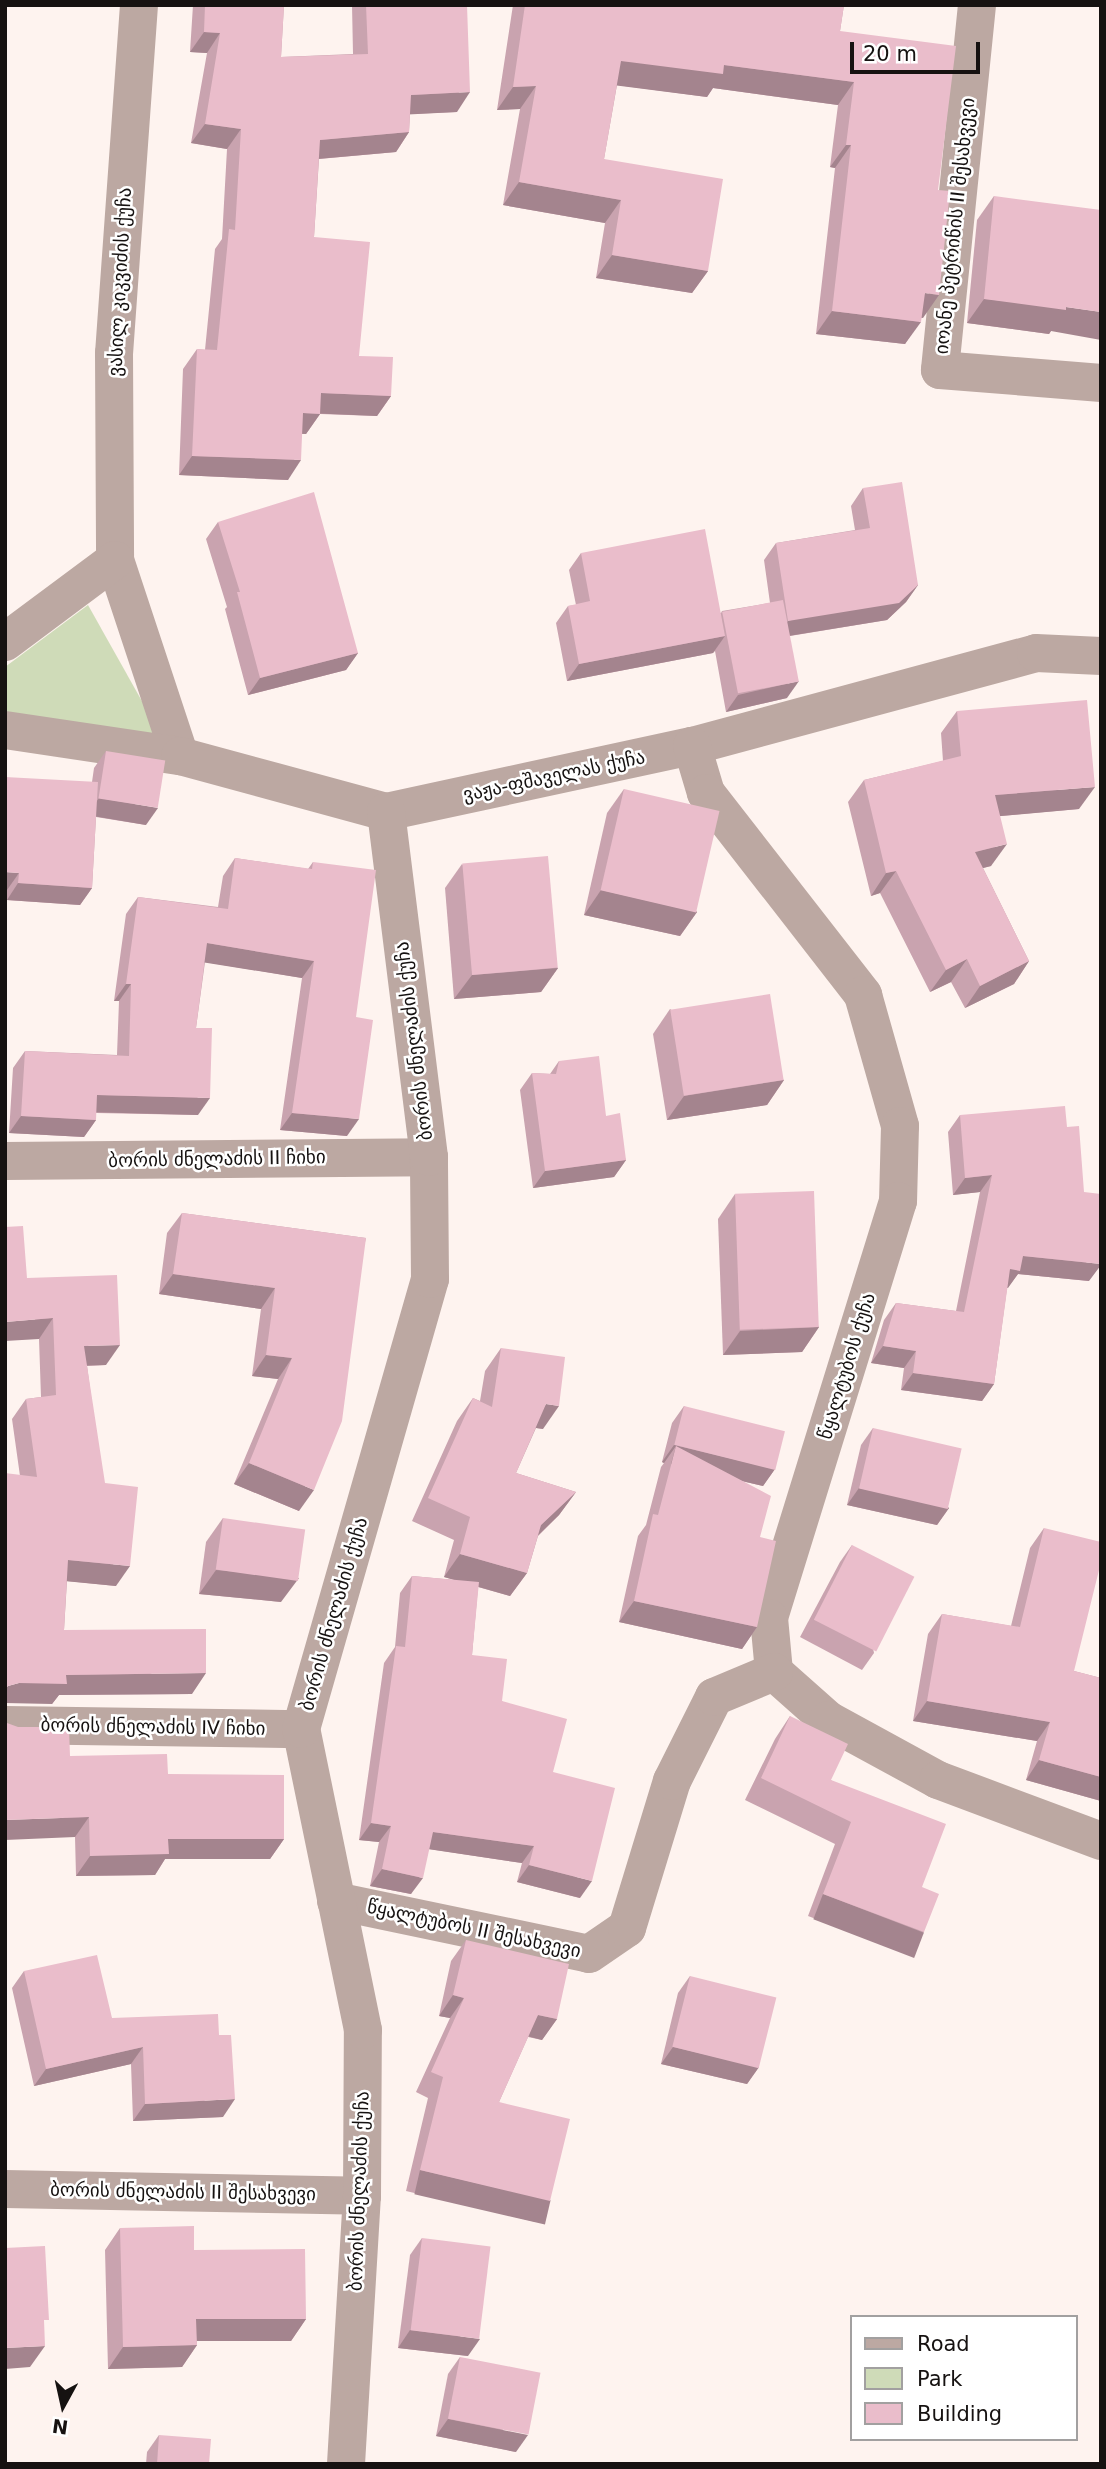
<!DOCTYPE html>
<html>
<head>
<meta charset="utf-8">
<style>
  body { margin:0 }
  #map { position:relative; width:1106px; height:2469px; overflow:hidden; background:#fef3ef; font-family:"DejaVu Sans","Noto Sans Georgian",sans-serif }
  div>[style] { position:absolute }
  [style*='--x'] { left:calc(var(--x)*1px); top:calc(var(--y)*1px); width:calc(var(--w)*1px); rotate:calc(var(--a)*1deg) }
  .green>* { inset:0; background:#cfdbb8 }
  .street>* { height:38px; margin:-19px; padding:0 19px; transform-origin:19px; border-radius:19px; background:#bca8a2 }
  .wall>* { inset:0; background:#c9a3af }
  .shaded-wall>* { inset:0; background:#a4848e; transform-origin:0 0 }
  .building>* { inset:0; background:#eabdcb; transform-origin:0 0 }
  span { translate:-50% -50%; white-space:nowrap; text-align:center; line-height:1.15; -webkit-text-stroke:5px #fff; paint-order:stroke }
  .street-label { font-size:19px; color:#161211 }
  .frame { position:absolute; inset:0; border:7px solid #161211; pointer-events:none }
  .legend { position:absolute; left:850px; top:2315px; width:228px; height:126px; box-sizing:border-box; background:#fff; border:2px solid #a2a0a0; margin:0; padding:9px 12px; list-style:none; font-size:21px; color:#161211 }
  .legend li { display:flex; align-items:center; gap:14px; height:35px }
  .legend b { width:35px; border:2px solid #a2a0a0 }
  .north { position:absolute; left:28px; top:2371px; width:70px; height:70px; -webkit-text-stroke:5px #fff; paint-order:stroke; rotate:188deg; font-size:19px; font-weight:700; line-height:28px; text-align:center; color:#161211 }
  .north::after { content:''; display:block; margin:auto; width:24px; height:32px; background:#161211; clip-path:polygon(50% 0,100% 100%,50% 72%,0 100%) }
  .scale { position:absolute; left:850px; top:42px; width:130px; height:32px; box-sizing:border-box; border:4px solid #161211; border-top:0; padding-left:9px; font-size:21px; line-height:24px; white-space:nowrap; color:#161211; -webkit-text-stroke:5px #fff; paint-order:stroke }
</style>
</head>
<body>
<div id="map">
  <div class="green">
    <div style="clip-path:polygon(88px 605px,166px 744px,5px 712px,5px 667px)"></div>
  </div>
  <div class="street">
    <div style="--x:139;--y:5;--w:349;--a:94.1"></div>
    <div style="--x:114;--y:353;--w:207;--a:89.7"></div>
    <div style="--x:115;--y:560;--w:206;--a:71.7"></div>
    <div style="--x:977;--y:5;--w:367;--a:95.8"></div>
    <div style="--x:940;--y:370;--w:162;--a:4.6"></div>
    <div style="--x:5;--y:642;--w:137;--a:-36.7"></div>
    <div style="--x:5;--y:730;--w:177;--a:8.5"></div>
    <div style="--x:180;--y:756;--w:213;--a:15.2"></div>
    <div style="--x:386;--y:812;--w:313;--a:-12.2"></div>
    <div style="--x:692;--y:746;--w:356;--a:-15.1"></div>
    <div style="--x:1036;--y:653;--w:65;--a:2.6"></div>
    <div style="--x:692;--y:746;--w:49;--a:73.4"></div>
    <div style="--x:706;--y:793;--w:256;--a:52.1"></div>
    <div style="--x:863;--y:995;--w:136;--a:74.2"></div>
    <div style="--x:900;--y:1126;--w:75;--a:91.5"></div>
    <div style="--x:898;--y:1201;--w:436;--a:107.2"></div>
    <div style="--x:769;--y:1618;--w:54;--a:84.7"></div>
    <div style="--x:774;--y:1672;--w:72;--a:41.6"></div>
    <div style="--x:828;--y:1720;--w:125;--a:28.6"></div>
    <div style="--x:938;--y:1780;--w:174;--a:20.5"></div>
    <div style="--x:5;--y:1161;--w:424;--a:-0.5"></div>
    <div style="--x:5;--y:1725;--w:296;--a:0.8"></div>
    <div style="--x:336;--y:1901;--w:258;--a:11.8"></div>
    <div style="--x:589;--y:1954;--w:46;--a:-34.4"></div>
    <div style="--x:627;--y:1928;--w:154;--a:-73"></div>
    <div style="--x:672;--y:1781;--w:94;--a:-63.4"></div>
    <div style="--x:714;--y:1697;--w:65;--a:-22.6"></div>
    <div style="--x:5;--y:2189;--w:357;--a:1.1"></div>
    <div style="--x:346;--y:2464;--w:268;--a:-86.6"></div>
    <div style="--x:362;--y:2196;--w:166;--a:-89.7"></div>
    <div style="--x:363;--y:2030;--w:307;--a:-101.6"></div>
    <div style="--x:301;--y:1729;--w:468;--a:-74"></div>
    <div style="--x:430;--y:1279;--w:122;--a:-90.5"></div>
    <div style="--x:429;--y:1157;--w:348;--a:-97.1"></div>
  </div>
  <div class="wall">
    <div style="clip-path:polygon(193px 5px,284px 5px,281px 57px,353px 54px,352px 5px,467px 5px,457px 112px,410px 114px,409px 132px,396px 152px,319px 159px,314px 237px,359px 356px,391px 396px,377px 416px,320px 414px,306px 434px,302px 434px,288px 480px,179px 475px,183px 369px,197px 349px,205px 350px,215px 249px,222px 239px,227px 149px,191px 143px,207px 53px,190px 52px)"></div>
    <div style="clip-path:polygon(513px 5px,844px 5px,840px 31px,923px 318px,922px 317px,905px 344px,816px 334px,835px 168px,830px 167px,838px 105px,713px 88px,707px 97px,617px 85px,604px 159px,708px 271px,692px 293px,596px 278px,605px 223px,503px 205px,520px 109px,497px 110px)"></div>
    <div style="clip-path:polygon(994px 196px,1051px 331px,1049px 334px,967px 323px,977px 220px)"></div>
    <div style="clip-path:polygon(863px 488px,918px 585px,906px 602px,887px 620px,790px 636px,787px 698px,726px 712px,715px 651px,713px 653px,567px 681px,556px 623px,568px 606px,576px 605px,569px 570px,581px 553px,721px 613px,722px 611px,770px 603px,764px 560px,776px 543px,855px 530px,851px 506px)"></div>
    <div style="clip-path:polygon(218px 522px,358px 653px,346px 670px,248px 695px,225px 609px,227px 607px,206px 539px)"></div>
    <div style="clip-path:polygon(957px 711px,1079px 809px,1000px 816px,991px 866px,983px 868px,1029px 961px,1014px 984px,965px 1008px,951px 982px,930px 992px,880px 893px,871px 896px,848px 802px,864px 780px,943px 761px,941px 733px)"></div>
    <div style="clip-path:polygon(106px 751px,146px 825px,96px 817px,92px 888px,80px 905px,7px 900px,7px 890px,5px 890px,92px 782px,94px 768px)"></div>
    <div style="clip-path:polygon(624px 789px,697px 912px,680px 936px,584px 915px,607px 813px)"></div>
    <div style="clip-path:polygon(235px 858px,308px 869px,313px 862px,356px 1017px,347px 1136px,280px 1130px,302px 978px,205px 962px,196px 1028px,198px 1115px,96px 1113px,96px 1120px,84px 1137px,9px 1133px,13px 1068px,25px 1051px,117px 1055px,119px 1001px,114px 1001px,126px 914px,138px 897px,218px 907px,223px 876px)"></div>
    <div style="clip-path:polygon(462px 864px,558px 968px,541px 992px,454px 999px,445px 888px)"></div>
    <div style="clip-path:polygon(670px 1009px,784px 1080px,767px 1105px,667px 1120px,653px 1034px)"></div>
    <div style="clip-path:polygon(559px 1061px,606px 1116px,626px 1160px,614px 1177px,533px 1188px,520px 1090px,532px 1073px,550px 1074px)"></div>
    <div style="clip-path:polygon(960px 1115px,1067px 1127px,1089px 1281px,1018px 1274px,1007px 1288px,994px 1384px,982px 1401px,901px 1390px,904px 1368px,871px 1363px,884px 1320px,896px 1303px,956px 1311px,980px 1192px,953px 1195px,948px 1132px)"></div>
    <div style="clip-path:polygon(735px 1194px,819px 1327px,802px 1352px,723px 1355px,718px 1219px)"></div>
    <div style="clip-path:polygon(182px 1213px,366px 1238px,299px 1511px,234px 1484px,278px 1379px,252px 1376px,261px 1309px,159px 1294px,167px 1233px)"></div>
    <div style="clip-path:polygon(27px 1278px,106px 1365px,87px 1366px,116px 1586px,67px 1581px,64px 1630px,192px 1694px,59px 1695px,52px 1704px,12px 1419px,26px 1399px,41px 1397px,39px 1339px)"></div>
    <div style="clip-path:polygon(501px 1348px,543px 1429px,536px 1428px,516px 1473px,576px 1492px,559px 1515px,538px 1536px,527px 1573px,510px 1596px,478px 1587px,472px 1655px,502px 1701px,553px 1772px,580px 1898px,517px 1882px,522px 1863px,429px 1849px,411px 1894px,370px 1886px,379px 1842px,359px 1840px,384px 1663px,395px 1647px,400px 1593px,412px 1576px,455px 1580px,444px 1577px,454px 1540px,412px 1521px,457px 1421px,473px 1398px,480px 1401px,485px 1371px)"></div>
    <div style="clip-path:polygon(684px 1406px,775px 1469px,763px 1486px,741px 1481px,760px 1537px,757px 1627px,742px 1649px,619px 1622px,638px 1536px,646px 1525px,661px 1467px,664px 1463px,662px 1462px,672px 1423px)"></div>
    <div style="clip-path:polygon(873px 1428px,949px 1508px,937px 1525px,847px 1505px,861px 1445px)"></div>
    <div style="clip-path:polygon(223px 1518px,281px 1602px,199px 1594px,206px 1542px)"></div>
    <div style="clip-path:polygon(1044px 1528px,1074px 1671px,1101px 1678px,1101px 1801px,1026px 1780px,1037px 1741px,913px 1721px,928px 1634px,942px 1614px,1011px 1626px,1030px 1548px)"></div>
    <div style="clip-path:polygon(852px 1545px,874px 1653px,862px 1670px,800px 1637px,840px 1562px)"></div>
    <div style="clip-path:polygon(790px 1716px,831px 1780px,922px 1887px,924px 1932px,909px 1954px,808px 1916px,835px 1844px,745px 1800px,775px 1739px)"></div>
    <div style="clip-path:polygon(7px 1723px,70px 1756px,168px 1774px,284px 1839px,270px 1859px,165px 1859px,155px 1875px,76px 1876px,75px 1837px)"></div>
    <div style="clip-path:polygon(466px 1940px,557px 2019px,542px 2040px,528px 2037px,499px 2102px,550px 2201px,536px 2222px,406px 2191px,428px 2098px,416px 2092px,450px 2018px,439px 2016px,451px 1961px)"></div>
    <div style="clip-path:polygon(24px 1971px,112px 2018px,223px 2117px,133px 2121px,131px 2064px,34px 2086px,12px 1988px)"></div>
    <div style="clip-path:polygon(690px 1976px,759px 2067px,747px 2084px,661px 2064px,678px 1993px)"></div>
    <div style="clip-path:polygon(120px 2228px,194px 2250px,306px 2319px,291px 2341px,197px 2341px,197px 2345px,182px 2367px,108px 2369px,105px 2250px)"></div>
    <div style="clip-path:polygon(422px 2238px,468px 2356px,398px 2348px,410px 2255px)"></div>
    <div style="clip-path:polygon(460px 2357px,516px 2452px,436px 2436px,448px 2374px)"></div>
    <div style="clip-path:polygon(159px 2435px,209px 2464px,146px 2464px,147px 2452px)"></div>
  </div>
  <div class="shaded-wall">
    <div style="clip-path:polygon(204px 32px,220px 33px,207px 53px,190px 52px)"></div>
    <div style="clip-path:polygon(621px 61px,724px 65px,854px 82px,838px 105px,713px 88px,707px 97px,605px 84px)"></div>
    <div style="clip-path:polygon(536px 86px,520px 109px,497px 110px,513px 87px)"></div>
    <div style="clip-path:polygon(470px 92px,457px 112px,398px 115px,411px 95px)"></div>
    <div style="clip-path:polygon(205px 124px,241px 129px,227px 149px,191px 143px)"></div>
    <div style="clip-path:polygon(409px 132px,396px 152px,306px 160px,320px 140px)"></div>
    <div style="clip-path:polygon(846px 145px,851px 145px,835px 168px,830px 167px)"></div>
    <div style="clip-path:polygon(519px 182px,621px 200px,605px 223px,503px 205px)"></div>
    <div style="clip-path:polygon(612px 255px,708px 271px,692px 293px,596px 278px)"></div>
    <div style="clip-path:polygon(925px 293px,939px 295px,923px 318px,909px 316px)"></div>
    <div style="clip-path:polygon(984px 299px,1066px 307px,1101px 312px,1101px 340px,1051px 331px,1049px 334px,967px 323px)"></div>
    <div style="clip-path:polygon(832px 311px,921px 322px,905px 344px,816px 334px)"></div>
    <div style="clip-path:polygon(321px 393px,391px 396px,377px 416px,307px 413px)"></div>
    <div style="clip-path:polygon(303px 413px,320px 414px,306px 434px,289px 433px)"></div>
    <div style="clip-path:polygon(192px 456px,301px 460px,288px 480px,179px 475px)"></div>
    <div style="clip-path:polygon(918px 585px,906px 602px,887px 620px,776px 638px,788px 621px)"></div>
    <div style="clip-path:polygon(725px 636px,713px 653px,567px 681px,579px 664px)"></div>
    <div style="clip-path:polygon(358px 653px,346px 670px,248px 695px,260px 678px)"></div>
    <div style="clip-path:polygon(799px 681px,787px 698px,726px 712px,738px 695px)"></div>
    <div style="clip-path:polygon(1095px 787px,1079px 809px,979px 818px,995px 795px)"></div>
    <div style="clip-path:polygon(99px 798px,158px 808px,146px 825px,87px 815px)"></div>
    <div style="clip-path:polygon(1007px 844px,991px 866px,959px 874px,975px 852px)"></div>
    <div style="clip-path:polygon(896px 871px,880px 893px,871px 896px,886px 873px)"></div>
    <div style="clip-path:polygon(5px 872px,19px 873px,7px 890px,5px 890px)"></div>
    <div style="clip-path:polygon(18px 883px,92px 888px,80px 905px,7px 900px)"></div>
    <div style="clip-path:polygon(601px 890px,697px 912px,680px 936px,584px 915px)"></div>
    <div style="clip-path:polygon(207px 943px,314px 961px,302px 978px,195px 961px)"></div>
    <div style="clip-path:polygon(967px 959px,951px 982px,930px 992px,946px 970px)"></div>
    <div style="clip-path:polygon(1029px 961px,1014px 984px,965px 1008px,980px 986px)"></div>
    <div style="clip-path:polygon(558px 968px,541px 992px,454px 999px,472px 975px)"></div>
    <div style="clip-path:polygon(126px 984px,131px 984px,119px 1001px,114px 1001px)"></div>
    <div style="clip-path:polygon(784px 1080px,767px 1105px,667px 1120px,684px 1096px)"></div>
    <div style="clip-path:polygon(97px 1095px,210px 1098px,198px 1115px,85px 1112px)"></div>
    <div style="clip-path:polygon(292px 1113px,359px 1119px,347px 1136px,280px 1130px)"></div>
    <div style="clip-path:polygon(21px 1116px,96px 1120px,84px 1137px,9px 1133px)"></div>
    <div style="clip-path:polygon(626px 1160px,614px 1177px,533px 1188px,545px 1171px)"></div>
    <div style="clip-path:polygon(992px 1175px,980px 1192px,953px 1195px,965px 1178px)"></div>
    <div style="clip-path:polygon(1023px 1256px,1101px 1264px,1101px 1265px,1089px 1281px,1018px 1274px,1008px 1288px,998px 1286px,1010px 1269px)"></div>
    <div style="clip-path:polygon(173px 1274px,275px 1288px,261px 1309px,159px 1294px)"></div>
    <div style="clip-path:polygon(53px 1318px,39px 1339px,5px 1341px,5px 1322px)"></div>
    <div style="clip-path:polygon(819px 1327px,802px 1352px,723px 1355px,740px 1331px)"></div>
    <div style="clip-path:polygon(120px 1345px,106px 1365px,70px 1366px,84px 1346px)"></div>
    <div style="clip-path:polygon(883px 1346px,916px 1351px,904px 1368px,871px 1363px)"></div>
    <div style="clip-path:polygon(266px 1355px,292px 1358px,278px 1379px,252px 1376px)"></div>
    <div style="clip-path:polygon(913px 1373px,994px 1384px,982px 1401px,901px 1390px)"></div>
    <div style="clip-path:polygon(546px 1404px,559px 1406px,543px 1429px,530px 1427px)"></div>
    <div style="clip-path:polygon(674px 1445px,775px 1469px,763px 1486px,671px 1464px,676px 1446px,664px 1463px,662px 1462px)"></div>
    <div style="clip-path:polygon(249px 1463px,314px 1490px,299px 1511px,234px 1484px)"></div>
    <div style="clip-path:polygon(859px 1488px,949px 1508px,937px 1525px,847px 1505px)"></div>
    <div style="clip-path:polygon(576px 1492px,559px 1515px,525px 1548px,541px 1525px)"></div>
    <div style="clip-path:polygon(460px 1554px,527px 1573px,510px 1596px,444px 1577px)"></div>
    <div style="clip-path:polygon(68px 1560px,130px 1566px,116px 1586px,54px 1580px)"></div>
    <div style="clip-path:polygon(216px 1570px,299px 1578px,281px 1602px,199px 1594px)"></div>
    <div style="clip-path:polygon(634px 1601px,757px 1627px,742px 1649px,619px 1622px)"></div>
    <div style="clip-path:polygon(206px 1673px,192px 1694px,59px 1695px,52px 1704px,5px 1703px,5px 1689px,8px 1686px,19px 1683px,66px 1675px)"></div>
    <div style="clip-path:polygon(927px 1701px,1050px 1722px,1037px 1741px,913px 1721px)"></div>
    <div style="clip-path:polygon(1039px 1760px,1101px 1777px,1101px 1801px,1026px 1780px)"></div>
    <div style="clip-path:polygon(89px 1817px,75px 1837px,5px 1840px,5px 1820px)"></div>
    <div style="clip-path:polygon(371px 1823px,391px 1826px,379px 1842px,359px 1840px)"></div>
    <div style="clip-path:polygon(433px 1832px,534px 1846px,522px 1863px,421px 1848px)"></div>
    <div style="clip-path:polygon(168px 1839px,284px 1839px,270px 1859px,165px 1859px,155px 1875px,76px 1876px,90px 1856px)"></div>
    <div style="clip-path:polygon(529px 1865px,592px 1881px,580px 1898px,517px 1882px)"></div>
    <div style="clip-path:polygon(382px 1869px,423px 1878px,411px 1894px,370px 1886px)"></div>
    <div style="left:823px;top:1894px;width:108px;height:27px;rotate:21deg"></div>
    <div style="clip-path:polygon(453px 1995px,464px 1998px,450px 2018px,439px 2016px)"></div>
    <div style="clip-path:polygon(538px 2015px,557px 2019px,542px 2040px,523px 2035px)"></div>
    <div style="clip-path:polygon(143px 2047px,131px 2064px,34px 2086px,46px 2069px)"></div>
    <div style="clip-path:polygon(673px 2047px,759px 2067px,747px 2084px,661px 2064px)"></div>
    <div style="clip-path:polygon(235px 2099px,223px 2117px,133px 2121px,145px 2104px)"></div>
    <div style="left:420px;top:2170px;width:134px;height:25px;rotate:13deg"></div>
    <div style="clip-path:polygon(196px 2319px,306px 2319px,291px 2341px,181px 2341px)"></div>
    <div style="clip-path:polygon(410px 2330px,480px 2339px,468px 2356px,398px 2348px)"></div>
    <div style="clip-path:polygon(197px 2345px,182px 2367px,108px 2369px,123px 2347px)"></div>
    <div style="clip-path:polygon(45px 2346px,30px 2367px,5px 2369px,5px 2348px)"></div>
    <div style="clip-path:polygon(448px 2419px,528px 2435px,516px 2452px,436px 2436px)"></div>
  </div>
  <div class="building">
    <div style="clip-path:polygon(205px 5px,284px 5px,281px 57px,368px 54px,366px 5px,467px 5px,470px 92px,411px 95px,409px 132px,320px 140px,314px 237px,370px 242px,359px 356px,393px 357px,391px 396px,321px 393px,320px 414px,303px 413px,301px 460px,192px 456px,197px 349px,217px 350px,229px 229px,235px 230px,241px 129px,205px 124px,220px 33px,204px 32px)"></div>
    <div style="clip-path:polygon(525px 5px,844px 5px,840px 31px,956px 46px,938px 190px,950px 191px,939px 295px,925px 293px,921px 322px,832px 311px,851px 145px,846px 145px,854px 82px,724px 65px,723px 74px,621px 61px,604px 159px,723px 179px,708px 271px,612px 255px,621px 200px,519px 182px,536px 86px,513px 87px)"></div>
    <div style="clip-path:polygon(994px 196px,1101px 210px,1101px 312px,1066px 307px,1066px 310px,984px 299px)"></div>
    <div style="clip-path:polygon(902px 482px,918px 585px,899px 603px,788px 621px,776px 543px,870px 528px,863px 488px)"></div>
    <div style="clip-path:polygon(314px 492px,358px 653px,260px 678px,237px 592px,240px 592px,218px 522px)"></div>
    <div style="clip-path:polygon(705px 529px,725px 636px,579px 664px,568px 606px,590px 601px,581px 553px)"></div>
    <div style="left:783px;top:600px;width:83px;height:62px;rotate:79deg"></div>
    <div style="clip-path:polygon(1087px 700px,1095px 787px,995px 795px,1007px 844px,975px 852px,1029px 961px,980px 986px,967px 959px,946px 970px,896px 871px,886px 873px,864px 780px,961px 756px,957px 711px)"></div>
    <div style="left:106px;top:751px;width:60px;height:48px;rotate:9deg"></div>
    <div style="clip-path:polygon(5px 777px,98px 782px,92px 888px,18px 883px,19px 873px,5px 872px)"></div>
    <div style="left:624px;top:789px;width:98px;height:104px;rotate:13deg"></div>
    <div style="left:548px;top:856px;width:112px;height:86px;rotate:85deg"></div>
    <div style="clip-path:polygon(235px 858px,312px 869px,313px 862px,376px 870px,356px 1017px,373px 1020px,359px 1119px,292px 1113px,314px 961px,207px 943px,196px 1028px,212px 1028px,210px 1098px,97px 1095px,96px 1120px,21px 1116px,25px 1051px,129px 1056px,131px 984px,126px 984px,138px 897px,228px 909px)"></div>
    <div style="left:770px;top:994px;width:87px;height:101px;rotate:81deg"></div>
    <div style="clip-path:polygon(599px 1056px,606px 1116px,620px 1113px,626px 1160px,545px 1171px,532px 1073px,556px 1074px,559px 1061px)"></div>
    <div style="clip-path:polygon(1065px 1106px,1067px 1127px,1079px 1126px,1084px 1192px,1101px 1194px,1101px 1264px,1023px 1256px,1020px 1271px,1010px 1269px,994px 1384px,913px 1373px,916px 1351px,883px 1346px,896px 1303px,964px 1312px,992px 1175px,965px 1178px,960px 1115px)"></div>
    <div style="left:814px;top:1191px;width:136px;height:79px;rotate:88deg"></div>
    <div style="clip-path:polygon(182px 1213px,366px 1238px,342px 1421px,314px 1490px,249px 1463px,292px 1358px,266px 1355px,275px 1288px,173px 1274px)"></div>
    <div style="clip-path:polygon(23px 1226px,27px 1278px,117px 1275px,120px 1345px,84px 1346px,105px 1483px,138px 1487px,130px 1566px,68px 1560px,64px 1630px,206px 1629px,206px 1673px,66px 1675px,67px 1684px,19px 1683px,8px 1686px,5px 1689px,5px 1473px,37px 1477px,26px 1399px,56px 1395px,53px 1318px,5px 1322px,5px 1227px)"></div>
    <div style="clip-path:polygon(501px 1348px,565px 1357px,559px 1406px,546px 1404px,516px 1473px,576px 1492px,541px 1525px,527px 1573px,460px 1554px,470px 1517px,428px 1498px,473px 1398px,492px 1407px)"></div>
    <div style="left:684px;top:1406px;width:104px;height:40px;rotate:14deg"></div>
    <div style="left:873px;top:1428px;width:91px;height:62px;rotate:13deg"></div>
    <div style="clip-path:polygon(676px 1446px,771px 1496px,760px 1537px,776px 1541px,757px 1627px,634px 1601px,653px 1514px,658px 1515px)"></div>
    <div style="left:223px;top:1518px;width:83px;height:52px;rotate:8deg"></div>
    <div style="clip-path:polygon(1044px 1528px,1101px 1542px,1101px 1562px,1074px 1671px,1101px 1678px,1101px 1777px,1039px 1760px,1050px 1722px,927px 1701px,942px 1614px,1020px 1627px)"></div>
    <div style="left:852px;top:1545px;width:70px;height:84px;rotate:27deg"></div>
    <div style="clip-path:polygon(412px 1576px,479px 1582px,472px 1655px,507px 1659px,502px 1701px,567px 1719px,553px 1772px,615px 1788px,592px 1881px,529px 1865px,534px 1846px,433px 1832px,423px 1878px,382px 1869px,391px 1826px,371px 1823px,396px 1646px,405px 1647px)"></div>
    <div style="clip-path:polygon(790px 1716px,848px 1744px,831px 1780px,946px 1824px,922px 1887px,939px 1894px,924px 1932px,823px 1894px,851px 1822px,761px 1778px)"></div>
    <div style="clip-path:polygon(5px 1721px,7px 1723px,18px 1727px,69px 1727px,70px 1756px,167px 1754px,168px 1774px,284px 1775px,284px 1839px,168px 1839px,169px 1854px,90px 1856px,89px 1817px,5px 1820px)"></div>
    <div style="clip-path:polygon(466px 1940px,569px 1964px,557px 2019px,538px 2015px,499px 2102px,570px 2119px,550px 2201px,420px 2170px,443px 2077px,431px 2072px,464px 1998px,453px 1995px)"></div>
    <div style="clip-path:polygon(97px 1955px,112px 2018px,218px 2014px,219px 2035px,231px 2035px,235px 2099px,145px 2104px,143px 2047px,46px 2069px,24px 1971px)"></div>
    <div style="left:690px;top:1976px;width:89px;height:73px;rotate:14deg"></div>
    <div style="clip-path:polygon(194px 2226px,194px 2250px,305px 2249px,306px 2319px,196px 2319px,197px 2345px,123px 2347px,120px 2228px)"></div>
    <div style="left:422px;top:2238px;width:69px;height:93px;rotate:7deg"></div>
    <div style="clip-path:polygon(45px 2246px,49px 2320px,44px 2320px,45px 2346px,5px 2348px,5px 2248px)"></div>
    <div style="left:460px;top:2357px;width:82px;height:63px;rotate:11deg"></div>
    <div style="clip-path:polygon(159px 2435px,211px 2439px,209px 2464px,157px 2464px)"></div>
  </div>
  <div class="street-label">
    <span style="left:955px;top:226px;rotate:-84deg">იოანე პეტრიწის II შესახვევი</span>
    <span style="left:120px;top:282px;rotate:-87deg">ვასილ კიკვიძის ქუჩა</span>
    <span style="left:554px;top:776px;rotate:-12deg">ვაჟა-ფშაველას ქუჩა</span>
    <span style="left:414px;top:1041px;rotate:-97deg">ბორის ძნელაძის ქუჩა</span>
    <span style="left:217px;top:1159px;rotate:-1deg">ბორის ძნელაძის II ჩიხი</span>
    <span style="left:847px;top:1366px;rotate:-73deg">წყალტუბოს ქუჩა</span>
    <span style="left:334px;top:1614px;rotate:-74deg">ბორის ძნელაძის ქუჩა</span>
    <span style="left:153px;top:1727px;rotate:1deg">ბორის ძნელაძის IV ჩიხი</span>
    <span style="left:474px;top:1929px;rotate:12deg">წყალტუბოს II შესახვევი</span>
    <span style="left:359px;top:2191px;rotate:-88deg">ბორის ძნელაძის ქუჩა</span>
    <span style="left:183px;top:2192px;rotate:1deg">ბორის ძნელაძის II შესახვევი</span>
  </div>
  <div class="frame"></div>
  <ul class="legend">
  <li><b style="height:9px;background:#bca8a2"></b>Road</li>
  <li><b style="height:19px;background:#cfdbb8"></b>Park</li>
  <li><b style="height:19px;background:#eabdcb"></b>Building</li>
  </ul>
  <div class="north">N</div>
  <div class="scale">20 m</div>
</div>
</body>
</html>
